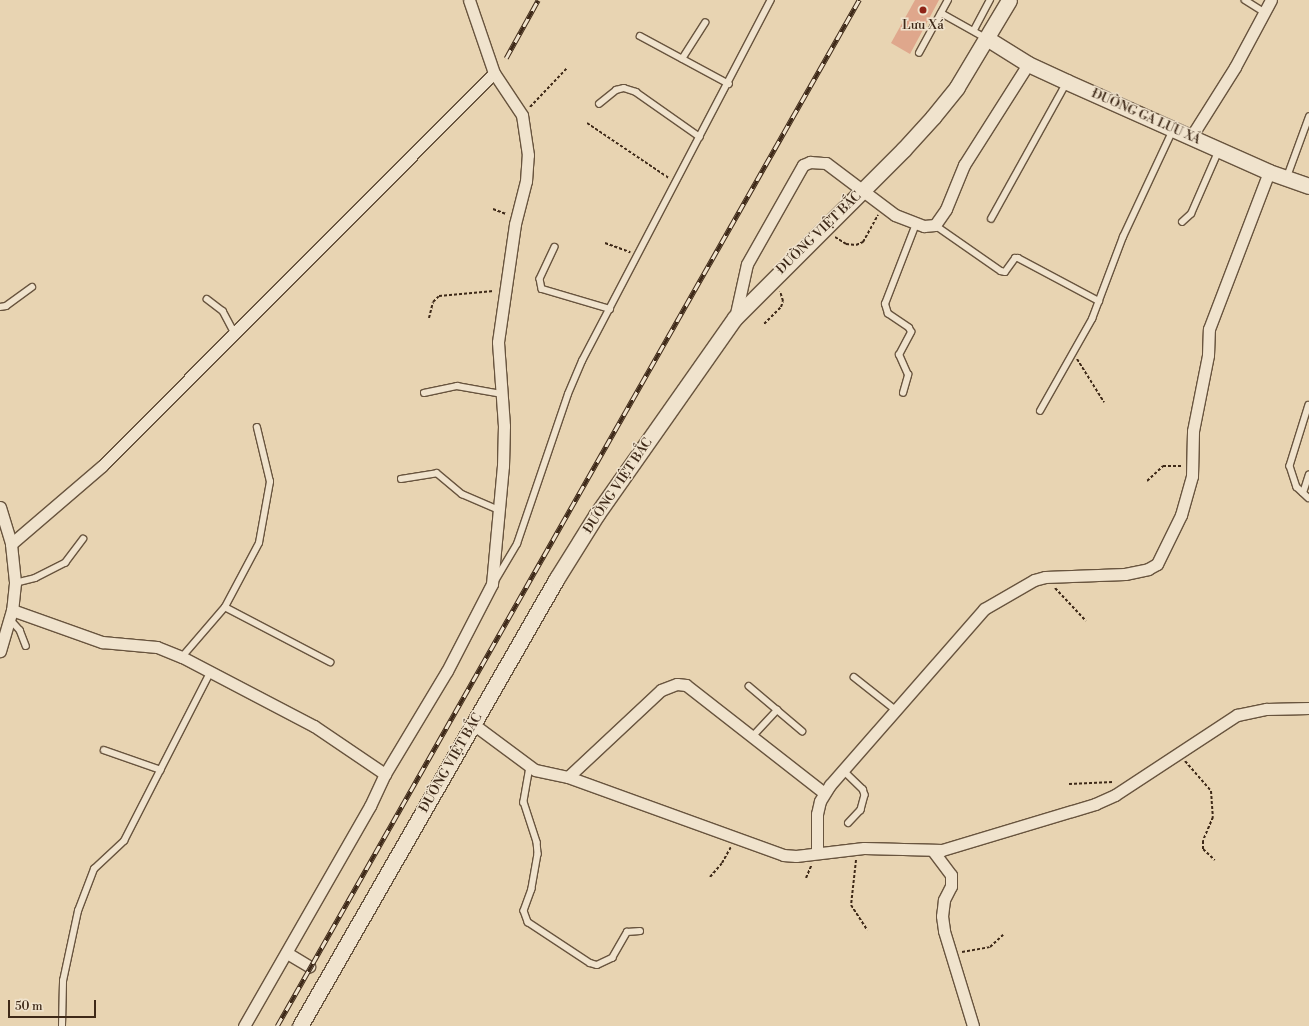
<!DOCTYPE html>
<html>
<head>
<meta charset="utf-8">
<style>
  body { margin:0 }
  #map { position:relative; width:1309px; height:1026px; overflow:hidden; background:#e8d4b2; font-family:"Libre Bodoni",serif }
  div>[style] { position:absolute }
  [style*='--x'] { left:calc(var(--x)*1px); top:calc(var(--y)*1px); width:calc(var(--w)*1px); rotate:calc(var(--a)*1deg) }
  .building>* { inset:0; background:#dfa78c }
  .path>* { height:2px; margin-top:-1px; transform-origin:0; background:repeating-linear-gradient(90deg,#3e2918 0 3px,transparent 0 5px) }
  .roads { filter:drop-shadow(1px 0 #68543e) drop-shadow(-1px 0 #68543e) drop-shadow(0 1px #68543e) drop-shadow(0 -1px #68543e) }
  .lane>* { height:5.5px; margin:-2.75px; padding:0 2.75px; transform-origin:2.75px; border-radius:2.75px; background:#f0e3cd }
  .street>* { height:11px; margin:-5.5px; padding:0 5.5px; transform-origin:5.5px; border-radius:5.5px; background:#f0e3cd }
  .secondary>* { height:15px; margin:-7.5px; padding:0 7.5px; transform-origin:7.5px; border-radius:7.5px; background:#f0e3cd }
  .rail>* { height:4.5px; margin-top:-2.25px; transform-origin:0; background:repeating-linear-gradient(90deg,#f0e3cd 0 9px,#3e2918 0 18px); box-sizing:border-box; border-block:1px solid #3e2918 }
  .dots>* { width:11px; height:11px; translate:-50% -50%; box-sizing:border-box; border:2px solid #f0e3cd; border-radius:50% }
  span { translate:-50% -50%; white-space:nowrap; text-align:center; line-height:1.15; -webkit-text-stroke:3px #f0e3cd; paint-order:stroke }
  .poi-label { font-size:13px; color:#3e2918 }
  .street-label { font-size:13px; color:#3e2918 }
  .scale { position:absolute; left:8px; top:1000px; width:88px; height:18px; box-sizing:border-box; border:2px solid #3e2918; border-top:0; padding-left:5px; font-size:12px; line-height:14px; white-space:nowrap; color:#3e2918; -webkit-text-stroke:3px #f0e3cd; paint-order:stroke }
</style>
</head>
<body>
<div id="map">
  <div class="building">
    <div style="clip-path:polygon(915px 0,939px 0,910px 54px,891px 43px)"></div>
  </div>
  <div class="path">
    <div style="--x:530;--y:107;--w:54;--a:-46.5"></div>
    <div style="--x:587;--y:123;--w:99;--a:33.9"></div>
    <div style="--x:493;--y:209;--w:14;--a:21"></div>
    <div style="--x:835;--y:237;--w:13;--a:32"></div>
    <div style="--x:846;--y:244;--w:10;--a:6"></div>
    <div style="--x:856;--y:245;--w:8;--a:-23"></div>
    <div style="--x:863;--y:242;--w:31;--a:-61"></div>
    <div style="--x:605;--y:243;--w:27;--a:20"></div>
    <div style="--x:429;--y:318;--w:16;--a:-76"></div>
    <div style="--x:433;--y:302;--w:8;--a:-45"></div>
    <div style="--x:439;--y:296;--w:55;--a:-5.2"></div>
    <div style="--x:764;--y:324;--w:24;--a:-45"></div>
    <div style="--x:781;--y:307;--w:6;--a:-72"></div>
    <div style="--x:783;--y:301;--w:10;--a:-107"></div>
    <div style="--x:1077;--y:359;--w:51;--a:57.9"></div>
    <div style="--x:1147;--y:481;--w:22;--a:-43"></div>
    <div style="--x:1163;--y:466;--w:19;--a:0"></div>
    <div style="--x:1055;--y:588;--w:45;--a:46.8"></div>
    <div style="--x:1185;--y:761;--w:40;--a:49"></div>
    <div style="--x:1211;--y:791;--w:26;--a:86"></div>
    <div style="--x:1213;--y:817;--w:26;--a:113"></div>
    <div style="--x:1203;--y:841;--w:8;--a:90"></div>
    <div style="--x:1203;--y:849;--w:16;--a:43"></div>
    <div style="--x:1069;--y:784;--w:44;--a:-2.6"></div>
    <div style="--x:856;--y:860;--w:45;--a:96.3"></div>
    <div style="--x:851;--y:905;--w:30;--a:57"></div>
    <div style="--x:710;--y:877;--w:18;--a:-49"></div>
    <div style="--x:722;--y:863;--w:18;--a:-61"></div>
    <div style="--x:806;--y:878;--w:15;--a:-67"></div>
    <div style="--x:962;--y:952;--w:28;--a:-10"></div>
    <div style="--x:990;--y:947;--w:18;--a:-43"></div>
  </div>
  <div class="roads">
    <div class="lane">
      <div style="--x:1245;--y:0;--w:25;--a:32"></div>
      <div style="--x:941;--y:13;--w:51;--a:29.1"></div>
      <div style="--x:974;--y:30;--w:34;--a:-62"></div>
      <div style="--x:640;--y:36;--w:101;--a:28.3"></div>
      <div style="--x:919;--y:53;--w:60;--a:-61.3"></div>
      <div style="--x:682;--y:59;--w:43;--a:-57.4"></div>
      <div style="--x:599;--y:104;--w:22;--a:-39"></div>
      <div style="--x:616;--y:90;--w:8;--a:-14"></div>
      <div style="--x:624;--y:88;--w:13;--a:18"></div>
      <div style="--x:636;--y:92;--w:78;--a:35.1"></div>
      <div style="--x:1287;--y:177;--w:64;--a:-69.9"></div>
      <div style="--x:991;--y:219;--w:157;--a:-61"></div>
      <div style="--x:1182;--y:222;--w:12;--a:-42"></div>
      <div style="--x:1191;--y:214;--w:70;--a:-66.4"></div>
      <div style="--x:935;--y:225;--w:80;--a:34.9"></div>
      <div style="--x:1001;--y:271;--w:4;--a:14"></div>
      <div style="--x:1005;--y:272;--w:17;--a:-54"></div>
      <div style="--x:1015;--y:258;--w:3;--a:0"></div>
      <div style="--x:1018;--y:258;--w:92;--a:28"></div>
      <div style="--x:555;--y:247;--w:35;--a:115"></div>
      <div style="--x:540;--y:279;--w:10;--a:79"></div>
      <div style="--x:542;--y:289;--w:71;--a:16.4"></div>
      <div style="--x:207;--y:299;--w:20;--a:37"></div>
      <div style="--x:223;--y:311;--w:24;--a:62"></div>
      <div style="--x:0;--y:307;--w:6;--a:-9"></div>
      <div style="--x:6;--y:306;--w:32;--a:-36"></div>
      <div style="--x:424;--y:393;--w:34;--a:-12"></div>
      <div style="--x:457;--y:386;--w:46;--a:10.1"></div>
      <div style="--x:903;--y:393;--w:19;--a:-74"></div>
      <div style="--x:908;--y:375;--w:22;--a:-114"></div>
      <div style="--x:899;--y:355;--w:26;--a:-62"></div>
      <div style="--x:911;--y:332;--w:4;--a:-117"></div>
      <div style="--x:909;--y:328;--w:25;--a:-146"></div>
      <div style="--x:888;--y:314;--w:10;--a:-107"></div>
      <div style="--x:885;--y:304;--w:86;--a:-68.8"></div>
      <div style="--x:1309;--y:405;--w:64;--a:107.3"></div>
      <div style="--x:1290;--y:466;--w:22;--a:72"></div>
      <div style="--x:1297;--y:487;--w:16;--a:43"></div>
      <div style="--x:1040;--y:411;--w:106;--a:-60.5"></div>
      <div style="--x:1092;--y:319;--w:88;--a:-69.3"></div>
      <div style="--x:1123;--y:237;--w:118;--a:-65"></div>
      <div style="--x:401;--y:479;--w:36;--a:-9"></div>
      <div style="--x:437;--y:473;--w:33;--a:40"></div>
      <div style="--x:462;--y:494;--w:40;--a:23.4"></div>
      <div style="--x:1303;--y:493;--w:19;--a:-72"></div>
      <div style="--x:495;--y:581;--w:43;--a:-59.3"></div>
      <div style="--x:517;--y:544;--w:158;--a:-71.2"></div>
      <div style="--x:568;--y:394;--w:36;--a:-67"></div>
      <div style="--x:582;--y:361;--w:407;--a:-62.4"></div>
      <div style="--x:15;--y:583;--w:21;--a:-14"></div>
      <div style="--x:35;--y:578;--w:34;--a:-27"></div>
      <div style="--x:65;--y:563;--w:30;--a:-53"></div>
      <div style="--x:225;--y:607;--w:119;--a:27.6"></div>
      <div style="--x:10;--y:619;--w:15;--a:48"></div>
      <div style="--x:20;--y:630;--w:17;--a:69"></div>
      <div style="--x:182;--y:657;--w:66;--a:-49.3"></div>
      <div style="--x:225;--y:607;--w:72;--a:-62"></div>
      <div style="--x:259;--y:543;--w:62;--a:-79.8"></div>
      <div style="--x:270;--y:482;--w:56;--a:-103.5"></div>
      <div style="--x:854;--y:677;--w:53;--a:38.2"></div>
      <div style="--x:749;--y:686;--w:70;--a:40.3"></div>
      <div style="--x:752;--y:737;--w:37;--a:-47"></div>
      <div style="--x:104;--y:750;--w:60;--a:19.3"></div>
      <div style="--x:530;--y:767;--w:36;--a:100"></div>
      <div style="--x:524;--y:802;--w:42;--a:72"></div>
      <div style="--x:537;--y:842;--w:12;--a:85"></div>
      <div style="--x:538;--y:854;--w:36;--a:100"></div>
      <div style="--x:532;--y:889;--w:23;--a:110"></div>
      <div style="--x:524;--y:911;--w:12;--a:70"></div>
      <div style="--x:528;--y:922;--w:74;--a:33.5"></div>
      <div style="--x:590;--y:963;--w:7;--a:16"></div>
      <div style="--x:597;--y:965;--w:17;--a:-25"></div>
      <div style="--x:612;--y:958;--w:30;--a:-60"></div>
      <div style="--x:627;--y:932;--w:13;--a:-4"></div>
      <div style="--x:843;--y:770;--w:28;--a:44"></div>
      <div style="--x:863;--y:789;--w:6;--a:72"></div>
      <div style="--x:865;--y:795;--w:16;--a:105"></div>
      <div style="--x:861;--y:810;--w:18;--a:133"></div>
      <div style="--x:62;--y:1026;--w:45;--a:-88.7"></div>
      <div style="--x:63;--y:981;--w:72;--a:-77.9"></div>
      <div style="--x:78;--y:911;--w:45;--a:-69.1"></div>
      <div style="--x:94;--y:869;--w:41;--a:-43"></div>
      <div style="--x:124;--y:841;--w:191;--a:-62.9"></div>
    </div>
    <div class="street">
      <div style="--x:1191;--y:137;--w:83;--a:-57.8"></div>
      <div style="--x:1235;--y:67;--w:76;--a:-61.8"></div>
      <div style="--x:735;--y:318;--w:55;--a:-77.5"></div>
      <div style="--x:747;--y:264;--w:114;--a:-60.5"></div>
      <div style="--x:803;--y:165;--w:8;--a:-23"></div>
      <div style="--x:810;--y:162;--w:16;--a:4"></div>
      <div style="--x:826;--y:163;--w:86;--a:37"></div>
      <div style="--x:895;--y:215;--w:31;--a:21"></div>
      <div style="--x:924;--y:226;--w:11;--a:-5"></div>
      <div style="--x:935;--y:225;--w:19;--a:-55"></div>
      <div style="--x:946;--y:209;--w:48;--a:-67.8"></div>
      <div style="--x:964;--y:165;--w:120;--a:-57.6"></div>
      <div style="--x:0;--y:507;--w:39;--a:73"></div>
      <div style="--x:11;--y:544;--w:39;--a:84"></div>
      <div style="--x:15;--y:583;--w:27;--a:96"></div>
      <div style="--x:12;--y:610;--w:43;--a:106.3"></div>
      <div style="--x:11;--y:544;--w:120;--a:-40.6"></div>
      <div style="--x:102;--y:466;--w:555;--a:-45.07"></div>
      <div style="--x:12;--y:610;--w:96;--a:19.6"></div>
      <div style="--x:102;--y:642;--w:55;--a:5.2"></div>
      <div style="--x:157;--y:647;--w:27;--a:22"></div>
      <div style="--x:182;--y:657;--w:149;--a:27.6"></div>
      <div style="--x:314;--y:726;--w:86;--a:34.1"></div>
      <div style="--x:473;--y:724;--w:77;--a:36.6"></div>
      <div style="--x:535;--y:770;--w:34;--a:12"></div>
      <div style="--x:568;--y:777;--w:229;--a:19.9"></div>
      <div style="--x:783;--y:855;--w:13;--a:4"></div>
      <div style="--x:796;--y:856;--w:68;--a:-6.7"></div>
      <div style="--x:864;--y:848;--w:78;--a:1.5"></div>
      <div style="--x:942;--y:850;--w:160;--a:-16.7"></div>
      <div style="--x:1095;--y:804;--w:22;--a:-24"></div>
      <div style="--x:1115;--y:795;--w:146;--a:-33.3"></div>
      <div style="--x:1237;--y:715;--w:30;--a:-12"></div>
      <div style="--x:1266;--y:709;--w:43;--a:-1.3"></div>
      <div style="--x:568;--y:777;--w:127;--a:-43.1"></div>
      <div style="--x:661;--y:690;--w:17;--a:-21"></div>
      <div style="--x:677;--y:684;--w:9;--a:6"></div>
      <div style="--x:686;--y:685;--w:175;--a:38"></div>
      <div style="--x:933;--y:851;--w:30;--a:53"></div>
      <div style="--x:951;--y:875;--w:11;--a:90"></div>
      <div style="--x:951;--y:886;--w:16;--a:117"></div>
      <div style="--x:944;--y:900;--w:16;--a:97"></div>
      <div style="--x:942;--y:916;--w:15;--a:82"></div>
      <div style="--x:944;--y:931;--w:99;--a:73"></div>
      <div style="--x:817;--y:853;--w:39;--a:-90"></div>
      <div style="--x:817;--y:814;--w:13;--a:-77"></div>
      <div style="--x:820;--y:801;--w:19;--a:-58"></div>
      <div style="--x:830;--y:785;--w:234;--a:-48.8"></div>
      <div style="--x:984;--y:609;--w:58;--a:-30.1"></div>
      <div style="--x:1034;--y:580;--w:11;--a:-15"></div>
      <div style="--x:1045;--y:577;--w:80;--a:-2.1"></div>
      <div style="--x:1125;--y:574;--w:24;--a:-12"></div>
      <div style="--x:1148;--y:569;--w:10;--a:-29"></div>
      <div style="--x:1157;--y:564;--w:55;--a:-63.9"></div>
      <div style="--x:1181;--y:515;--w:41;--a:-74.2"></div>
      <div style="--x:1192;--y:476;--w:45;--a:-88.7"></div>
      <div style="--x:1193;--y:431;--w:77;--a:-78.8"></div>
      <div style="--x:1208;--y:355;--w:26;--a:-88"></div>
      <div style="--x:1209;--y:329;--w:168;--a:-69.1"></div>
      <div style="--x:287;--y:953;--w:26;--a:31"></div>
      <div style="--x:244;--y:1026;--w:254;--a:-60.2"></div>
      <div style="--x:370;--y:806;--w:35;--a:-65"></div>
      <div style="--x:385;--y:774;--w:120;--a:-59"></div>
      <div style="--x:447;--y:671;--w:98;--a:-62.7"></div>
      <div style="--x:492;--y:584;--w:119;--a:-84.7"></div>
      <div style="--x:503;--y:466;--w:40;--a:-88.6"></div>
      <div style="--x:504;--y:426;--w:84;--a:-94.1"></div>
      <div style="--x:498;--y:342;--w:119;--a:-81.8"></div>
      <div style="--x:515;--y:224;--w:44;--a:-75.7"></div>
      <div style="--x:526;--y:181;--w:26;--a:-86"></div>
      <div style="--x:528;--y:155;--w:40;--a:-98.5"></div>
      <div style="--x:522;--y:115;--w:50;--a:-123.7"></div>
      <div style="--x:494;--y:73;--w:77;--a:-108.9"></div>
    </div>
    <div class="secondary">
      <div style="--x:988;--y:39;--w:47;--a:32"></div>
      <div style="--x:1028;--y:64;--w:43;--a:24.8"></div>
      <div style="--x:1067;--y:82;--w:221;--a:24"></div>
      <div style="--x:1269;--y:172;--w:42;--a:19.3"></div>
      <div style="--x:300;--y:1026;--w:516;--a:-60.16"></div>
      <div style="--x:557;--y:578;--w:75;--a:-58"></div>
      <div style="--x:597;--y:514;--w:240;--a:-54.9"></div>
      <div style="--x:735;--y:318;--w:238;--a:-45"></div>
      <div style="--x:903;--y:150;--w:45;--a:-47.7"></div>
      <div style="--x:933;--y:117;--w:38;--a:-51"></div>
      <div style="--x:957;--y:87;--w:101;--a:-59.1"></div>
    </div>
  </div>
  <div class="rail">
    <div style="--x:506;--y:58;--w:66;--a:-61.1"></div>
    <div style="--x:277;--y:1026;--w:1180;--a:-60.44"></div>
  </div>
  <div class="dots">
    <div style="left:923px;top:10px;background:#8f2418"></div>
  </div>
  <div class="poi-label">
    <span style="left:923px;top:25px">Lưu Xá</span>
  </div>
  <div class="street-label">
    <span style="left:1146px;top:117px;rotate:24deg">ĐƯỜNG GA LƯU XÁ</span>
    <span style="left:819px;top:233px;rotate:-44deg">ĐƯỜNG VIỆT BẮC</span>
    <span style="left:618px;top:486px;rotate:-56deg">ĐƯỜNG VIỆT BẮC</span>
    <span style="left:451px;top:763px;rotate:-60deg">ĐƯỜNG VIỆT BẮC</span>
  </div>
  <div class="scale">50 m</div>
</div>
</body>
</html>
